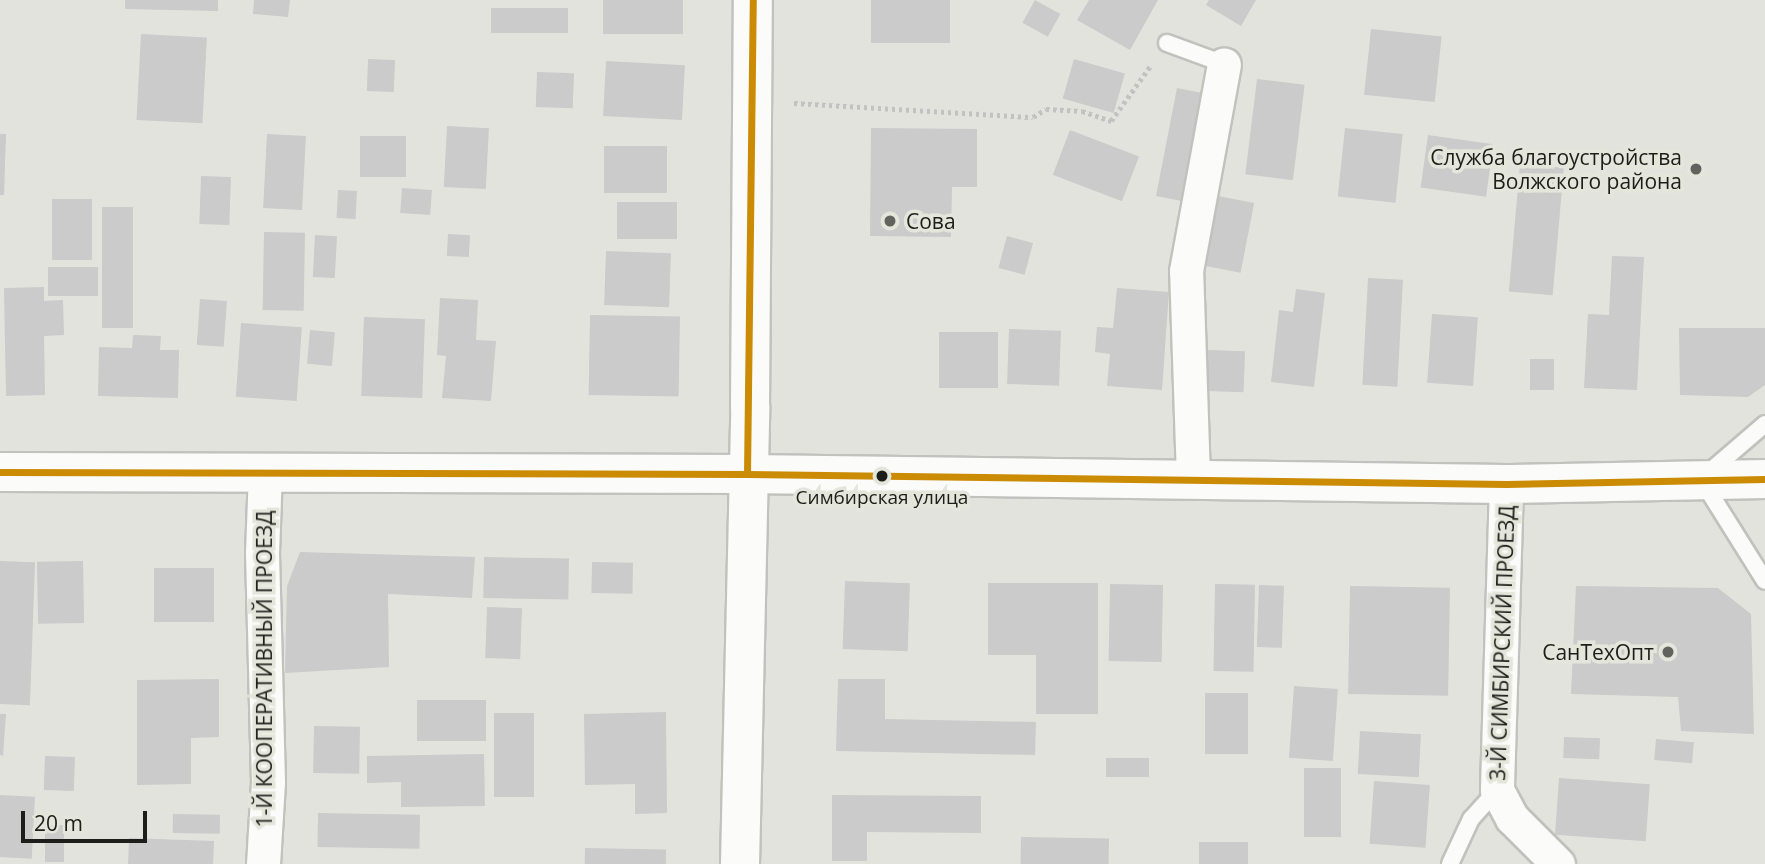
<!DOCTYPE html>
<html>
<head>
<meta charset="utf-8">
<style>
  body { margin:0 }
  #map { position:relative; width:1765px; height:864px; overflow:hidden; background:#e3e3de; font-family:"Open Sans",sans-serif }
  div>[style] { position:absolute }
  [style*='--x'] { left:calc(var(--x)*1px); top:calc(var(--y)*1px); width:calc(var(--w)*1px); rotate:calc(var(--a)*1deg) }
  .building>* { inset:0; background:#cacbca; transform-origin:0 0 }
  .path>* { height:4.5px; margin-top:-2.25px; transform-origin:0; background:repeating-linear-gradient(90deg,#c2c3c0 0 3.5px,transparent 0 7px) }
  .roads { filter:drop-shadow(2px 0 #c1c1bd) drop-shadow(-2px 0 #c1c1bd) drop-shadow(0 2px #c1c1bd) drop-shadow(0 -2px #c1c1bd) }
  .lane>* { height:16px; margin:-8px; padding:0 8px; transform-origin:8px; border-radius:8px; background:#fbfbfa }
  .street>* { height:33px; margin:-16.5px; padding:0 16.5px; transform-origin:16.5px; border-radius:16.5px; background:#fbfbfa }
  .primary>* { height:38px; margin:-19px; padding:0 19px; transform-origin:19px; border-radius:19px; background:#fbfbfa }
  .bus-1>* { height:7px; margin:-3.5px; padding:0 3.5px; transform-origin:3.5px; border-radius:3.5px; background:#cb8b05 }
  .dots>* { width:19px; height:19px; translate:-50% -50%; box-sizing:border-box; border:4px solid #e4e6db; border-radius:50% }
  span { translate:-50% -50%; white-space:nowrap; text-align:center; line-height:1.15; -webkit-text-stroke:7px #e4e6db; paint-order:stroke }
  .bus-label { font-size:19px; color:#1d1d19 }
  .poi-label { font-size:21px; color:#1d1d19 }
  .right { translate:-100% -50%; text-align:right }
  .left { translate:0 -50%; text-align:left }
  .street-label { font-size:21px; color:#1d1d19 }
  .scale { position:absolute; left:21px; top:811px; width:126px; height:32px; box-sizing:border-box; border:4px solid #1d1d19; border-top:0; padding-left:9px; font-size:21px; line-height:24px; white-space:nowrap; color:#1d1d19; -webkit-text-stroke:5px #e4e6db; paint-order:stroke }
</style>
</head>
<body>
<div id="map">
  <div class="building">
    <div style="clip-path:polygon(125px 0,218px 0,218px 11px,125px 9px)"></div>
    <div style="clip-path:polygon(254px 0,290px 0,288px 17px,253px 14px)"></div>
    <div style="left:603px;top:0;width:80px;height:34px"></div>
    <div style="left:871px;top:0;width:79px;height:43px"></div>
    <div style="left:1035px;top:0;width:29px;height:26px;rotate:29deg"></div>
    <div style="clip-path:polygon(1089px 0,1158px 0,1130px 50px,1077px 20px)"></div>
    <div style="clip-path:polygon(1209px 0,1256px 0,1241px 26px,1206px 5px)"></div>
    <div style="left:491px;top:8px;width:77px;height:25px"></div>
    <div style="left:1371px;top:29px;width:71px;height:66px;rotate:6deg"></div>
    <div style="left:141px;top:34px;width:66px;height:86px;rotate:3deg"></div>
    <div style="left:368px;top:59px;width:27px;height:32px;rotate:2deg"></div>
    <div style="left:1074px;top:59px;width:53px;height:41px;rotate:16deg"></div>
    <div style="left:606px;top:61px;width:79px;height:55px;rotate:3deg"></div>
    <div style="left:537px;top:72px;width:37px;height:35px;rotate:2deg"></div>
    <div style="left:1257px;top:79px;width:48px;height:96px;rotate:7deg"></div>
    <div style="left:1177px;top:88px;width:31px;height:110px;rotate:11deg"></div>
    <div style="left:447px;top:126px;width:42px;height:61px;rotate:3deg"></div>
    <div style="clip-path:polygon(871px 128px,977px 129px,977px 187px,952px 187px,951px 237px,870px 236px)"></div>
    <div style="left:1345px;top:128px;width:58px;height:69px;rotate:6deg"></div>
    <div style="left:1070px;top:130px;width:74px;height:48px;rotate:21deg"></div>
    <div style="clip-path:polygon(0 134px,6px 134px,4px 195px,0 195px)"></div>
    <div style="left:267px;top:134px;width:39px;height:74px;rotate:3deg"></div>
    <div style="left:1428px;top:135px;width:66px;height:53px;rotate:8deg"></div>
    <div style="left:360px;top:136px;width:46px;height:41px"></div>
    <div style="left:604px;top:146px;width:63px;height:47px"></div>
    <div style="left:1520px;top:164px;width:44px;height:128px;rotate:5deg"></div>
    <div style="left:201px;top:176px;width:30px;height:48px;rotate:2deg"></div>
    <div style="left:402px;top:188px;width:30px;height:25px;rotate:4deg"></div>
    <div style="left:338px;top:190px;width:19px;height:28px;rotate:3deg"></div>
    <div style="left:1208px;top:194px;width:47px;height:71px;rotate:11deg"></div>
    <div style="left:92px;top:199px;width:61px;height:40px;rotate:90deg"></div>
    <div style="left:617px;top:202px;width:60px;height:37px"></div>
    <div style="left:133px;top:207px;width:121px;height:31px;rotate:90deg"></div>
    <div style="left:264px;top:232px;width:41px;height:78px;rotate:1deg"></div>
    <div style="left:448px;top:234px;width:22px;height:22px;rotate:3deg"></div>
    <div style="left:315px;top:235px;width:22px;height:42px;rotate:3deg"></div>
    <div style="left:1007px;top:236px;width:27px;height:33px;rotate:15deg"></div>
    <div style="left:606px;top:251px;width:65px;height:54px;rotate:2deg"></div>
    <div style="clip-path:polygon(1612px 256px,1644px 257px,1637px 390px,1584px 388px,1588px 314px,1609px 315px)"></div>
    <div style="left:48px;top:267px;width:50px;height:29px"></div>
    <div style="left:1368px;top:278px;width:35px;height:107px;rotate:3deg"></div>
    <div style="clip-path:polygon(44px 287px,44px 301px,63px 300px,64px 335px,44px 336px,45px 395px,6px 396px,4px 288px)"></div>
    <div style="clip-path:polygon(1117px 288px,1169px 292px,1162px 390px,1107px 386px,1110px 354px,1095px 352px,1097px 327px,1113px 328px)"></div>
    <div style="clip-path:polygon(1296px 289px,1325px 293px,1314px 387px,1271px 382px,1279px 310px,1293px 312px)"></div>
    <div style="clip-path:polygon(440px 298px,478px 300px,476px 340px,496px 341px,491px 401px,442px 398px,446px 356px,437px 355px)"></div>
    <div style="left:200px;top:299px;width:27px;height:46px;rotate:4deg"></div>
    <div style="left:1432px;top:314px;width:46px;height:69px;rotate:4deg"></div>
    <div style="left:590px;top:315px;width:90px;height:80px;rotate:1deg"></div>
    <div style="left:364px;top:317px;width:61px;height:79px;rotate:2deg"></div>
    <div style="left:241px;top:323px;width:61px;height:74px;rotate:4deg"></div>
    <div style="clip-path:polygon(1679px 328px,1765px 328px,1765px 385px,1748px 397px,1680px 395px)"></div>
    <div style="left:1009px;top:329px;width:52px;height:55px;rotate:2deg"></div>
    <div style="left:310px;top:330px;width:25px;height:34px;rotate:5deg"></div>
    <div style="left:939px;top:332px;width:59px;height:56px"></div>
    <div style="clip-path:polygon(133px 335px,161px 336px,160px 350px,179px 350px,178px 398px,98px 396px,99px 347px,132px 348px)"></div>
    <div style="left:1208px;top:350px;width:37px;height:41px;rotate:2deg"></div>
    <div style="left:1554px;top:359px;width:31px;height:24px;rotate:90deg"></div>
    <div style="clip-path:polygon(300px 552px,475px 557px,472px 598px,388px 594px,389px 667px,285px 673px,287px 586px)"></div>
    <div style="left:484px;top:557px;width:85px;height:41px;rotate:1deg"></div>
    <div style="left:0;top:561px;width:35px;height:143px;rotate:2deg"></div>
    <div style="left:83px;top:561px;width:62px;height:46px;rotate:89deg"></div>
    <div style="left:592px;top:562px;width:41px;height:31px;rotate:1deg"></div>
    <div style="left:154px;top:568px;width:60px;height:54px"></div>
    <div style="left:845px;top:581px;width:65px;height:68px;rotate:2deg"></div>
    <div style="clip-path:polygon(988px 583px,1098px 583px,1098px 714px,1036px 714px,1036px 655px,988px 655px)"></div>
    <div style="left:1110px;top:584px;width:53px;height:77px;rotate:1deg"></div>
    <div style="left:1215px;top:584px;width:40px;height:87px;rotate:1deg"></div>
    <div style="left:1259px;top:585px;width:25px;height:62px;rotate:2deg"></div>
    <div style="left:1350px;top:586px;width:100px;height:108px;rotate:1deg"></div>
    <div style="clip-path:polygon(1576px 586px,1718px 588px,1751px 614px,1754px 734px,1681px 731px,1678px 697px,1571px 694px)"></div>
    <div style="left:487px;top:607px;width:35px;height:51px;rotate:2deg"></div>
    <div style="clip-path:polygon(219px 679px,219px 737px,191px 738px,191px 784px,137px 785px,137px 680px)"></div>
    <div style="clip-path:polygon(838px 679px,885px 679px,885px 719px,1036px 722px,1035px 755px,836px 751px)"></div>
    <div style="left:1294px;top:686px;width:44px;height:72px;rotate:4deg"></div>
    <div style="left:1205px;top:693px;width:43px;height:61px"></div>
    <div style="left:417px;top:700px;width:69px;height:41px"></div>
    <div style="clip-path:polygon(666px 712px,667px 813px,635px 814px,635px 784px,585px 785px,584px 714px)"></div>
    <div style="left:494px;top:713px;width:40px;height:84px"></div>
    <div style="clip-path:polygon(0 714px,6px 714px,3px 756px,0 755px)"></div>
    <div style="left:314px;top:726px;width:46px;height:47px;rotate:1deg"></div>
    <div style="left:1360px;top:731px;width:61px;height:43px;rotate:3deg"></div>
    <div style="left:1564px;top:737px;width:36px;height:21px;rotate:2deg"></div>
    <div style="left:1656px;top:739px;width:38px;height:21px;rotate:5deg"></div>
    <div style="clip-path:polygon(484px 754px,485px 806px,401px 807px,401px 782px,367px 783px,367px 756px)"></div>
    <div style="left:45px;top:756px;width:30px;height:34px;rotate:2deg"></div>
    <div style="left:1149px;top:758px;width:19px;height:43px;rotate:90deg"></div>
    <div style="left:1341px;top:768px;width:69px;height:37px;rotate:90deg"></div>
    <div style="left:1559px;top:778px;width:91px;height:57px;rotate:4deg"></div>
    <div style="left:1374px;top:781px;width:56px;height:63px;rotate:4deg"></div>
    <div style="left:0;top:795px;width:35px;height:62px;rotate:3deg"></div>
    <div style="clip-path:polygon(832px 795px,981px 796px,981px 833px,867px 832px,867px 861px,832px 861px)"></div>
    <div style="left:318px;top:813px;width:102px;height:34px;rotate:1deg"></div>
    <div style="left:173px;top:814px;width:47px;height:19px;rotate:1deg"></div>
    <div style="left:45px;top:825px;width:19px;height:37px"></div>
    <div style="left:1021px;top:837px;width:88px;height:27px;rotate:1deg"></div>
    <div style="left:129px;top:838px;width:85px;height:26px;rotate:2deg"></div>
    <div style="left:1248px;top:842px;width:22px;height:49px;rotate:90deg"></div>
    <div style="left:585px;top:848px;width:81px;height:16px;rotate:1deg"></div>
  </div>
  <div class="path">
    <div style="--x:794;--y:103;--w:239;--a:3.4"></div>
    <div style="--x:1033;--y:117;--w:15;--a:-32"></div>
    <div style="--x:1046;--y:109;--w:36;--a:3"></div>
    <div style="--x:1082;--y:111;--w:31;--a:19"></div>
    <div style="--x:1111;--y:121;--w:69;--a:-54.5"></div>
  </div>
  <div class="roads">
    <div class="lane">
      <div style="--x:1167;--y:43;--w:61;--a:20.2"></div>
      <div style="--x:1765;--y:424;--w:84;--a:139.3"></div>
      <div style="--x:1701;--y:479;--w:120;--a:57.9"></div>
      <div style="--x:1450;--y:864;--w:50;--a:-65"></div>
      <div style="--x:1471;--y:819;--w:39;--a:-48"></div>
    </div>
    <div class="street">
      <div style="--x:1193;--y:478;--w:207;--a:-91.9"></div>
      <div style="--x:1186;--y:271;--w:210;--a:-79.6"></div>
      <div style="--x:1506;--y:484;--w:306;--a:91.7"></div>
      <div style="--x:1497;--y:790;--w:32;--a:62"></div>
      <div style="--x:1512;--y:818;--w:65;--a:45"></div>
      <div style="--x:263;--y:864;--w:82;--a:-86.5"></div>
      <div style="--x:268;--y:782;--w:229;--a:-91.5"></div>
      <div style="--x:262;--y:553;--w:80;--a:-87.9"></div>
    </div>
    <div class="primary">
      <div style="--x:0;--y:472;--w:747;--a:0.15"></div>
      <div style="--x:747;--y:474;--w:759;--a:0.75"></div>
      <div style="--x:1506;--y:484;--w:259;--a:-1.1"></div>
      <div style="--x:740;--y:864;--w:457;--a:-88.7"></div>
      <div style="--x:750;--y:407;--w:407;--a:-89.6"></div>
    </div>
  </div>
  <div class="bus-1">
    <div style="--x:0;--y:472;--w:747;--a:0.15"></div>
    <div style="--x:747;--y:474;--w:759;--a:0.75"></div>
    <div style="--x:1506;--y:484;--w:259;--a:-1.1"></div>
    <div style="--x:747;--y:474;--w:474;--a:-89.3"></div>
  </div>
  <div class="dots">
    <div style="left:1696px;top:169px;background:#62625e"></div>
    <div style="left:890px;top:221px;background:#62625e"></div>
    <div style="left:882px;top:476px;background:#1d1d19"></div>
    <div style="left:1668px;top:652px;background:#62625e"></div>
  </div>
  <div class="bus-label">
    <span style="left:882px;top:498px">Симбирская улица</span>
  </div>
  <div class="poi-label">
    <span class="right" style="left:1682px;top:169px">Служба благоустройства<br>Волжского района</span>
    <span class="left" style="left:906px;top:221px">Сова</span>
    <span class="right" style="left:1654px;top:652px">СанТехОпт</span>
  </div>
  <div class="street-label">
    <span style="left:1502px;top:643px;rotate:-88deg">3-Й СИМБИРСКИЙ ПРОЕЗД</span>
    <span style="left:264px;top:669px;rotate:-90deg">1-Й КООПЕРАТИВНЫЙ ПРОЕЗД</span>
  </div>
  <div class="scale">20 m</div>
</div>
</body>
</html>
